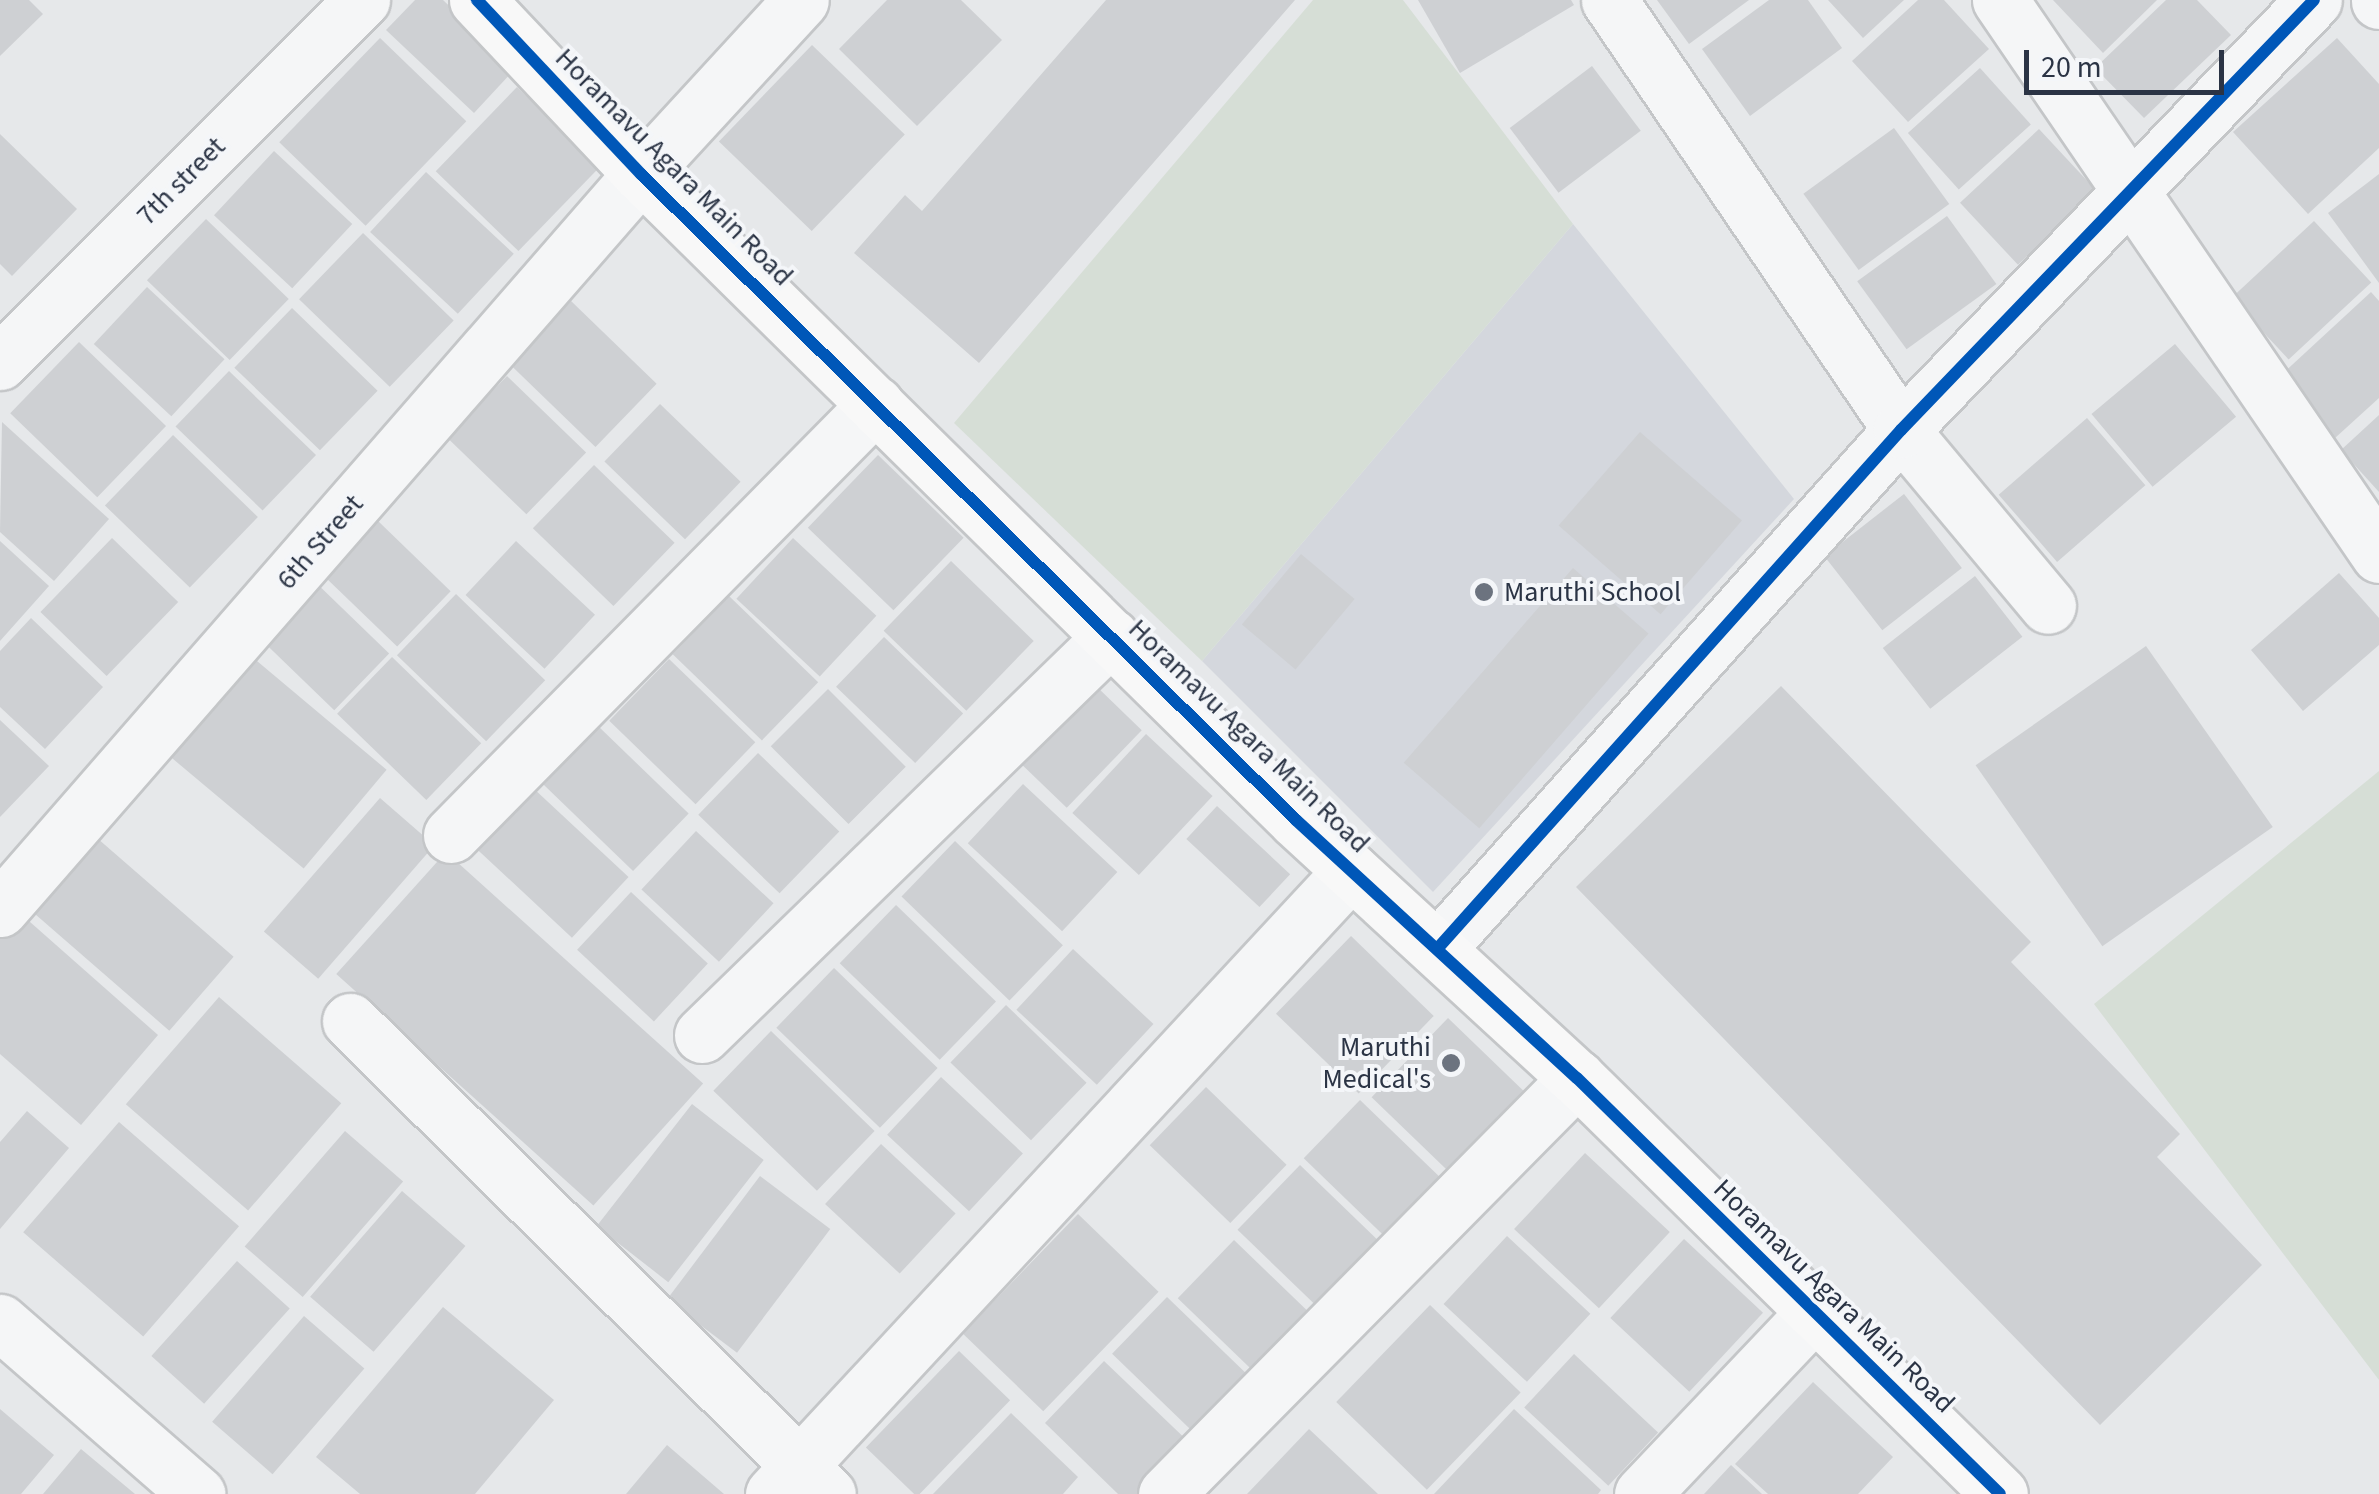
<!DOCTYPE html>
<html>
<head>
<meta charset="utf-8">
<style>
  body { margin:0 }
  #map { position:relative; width:2379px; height:1494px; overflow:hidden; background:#e6e8ea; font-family:"Source Sans 3",sans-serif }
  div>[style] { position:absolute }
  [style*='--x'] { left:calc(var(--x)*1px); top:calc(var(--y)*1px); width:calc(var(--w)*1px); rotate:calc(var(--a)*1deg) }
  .built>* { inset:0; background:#d4d7dd }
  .green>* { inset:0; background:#d6ded6 }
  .building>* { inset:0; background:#ced0d3; transform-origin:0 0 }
  .roads { filter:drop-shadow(2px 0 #c4c6c8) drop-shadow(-2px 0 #c4c6c8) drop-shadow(0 2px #c4c6c8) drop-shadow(0 -2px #c4c6c8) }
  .street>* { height:55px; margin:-27.5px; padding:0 27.5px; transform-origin:27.5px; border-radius:27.5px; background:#f5f6f7 }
  .secondary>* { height:55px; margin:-27.5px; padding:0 27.5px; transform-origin:27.5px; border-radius:27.5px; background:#f8f8f8 }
  .cycleway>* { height:12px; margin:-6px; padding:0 6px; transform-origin:6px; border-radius:6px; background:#0057b8 }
  .dots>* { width:28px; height:28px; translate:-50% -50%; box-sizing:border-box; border:5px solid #f4f6f9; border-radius:50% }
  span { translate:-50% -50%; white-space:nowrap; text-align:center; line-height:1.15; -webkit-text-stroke:8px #f4f6f9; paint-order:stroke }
  .street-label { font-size:28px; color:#2b3445 }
  .poi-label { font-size:28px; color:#2b3445 }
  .left { translate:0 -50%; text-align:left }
  .right { translate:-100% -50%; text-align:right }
  .scale { position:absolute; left:2024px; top:50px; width:200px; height:45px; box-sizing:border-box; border:5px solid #2b3445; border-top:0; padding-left:12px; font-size:30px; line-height:35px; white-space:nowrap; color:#2b3445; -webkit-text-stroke:8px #f4f6f9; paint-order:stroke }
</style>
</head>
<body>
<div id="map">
  <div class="built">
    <div style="clip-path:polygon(1573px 224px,1794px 499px,1433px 892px,1202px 661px)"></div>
  </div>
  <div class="green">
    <div style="clip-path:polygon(1313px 0,1403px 0,1573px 224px,1202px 661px,954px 423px)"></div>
    <div style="clip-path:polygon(2379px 771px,2379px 1380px,2094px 1004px)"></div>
  </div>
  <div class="building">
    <div style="clip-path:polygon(0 0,29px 0,43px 14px,0 56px)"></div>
    <div style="clip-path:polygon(415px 0,443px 0,515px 69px,474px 113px,386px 30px)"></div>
    <div style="clip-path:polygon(887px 0,961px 0,1002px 40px,917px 126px,839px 49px)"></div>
    <div style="clip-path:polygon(1106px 0,1295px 0,979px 363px,854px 253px,905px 195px,922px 211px)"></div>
    <div style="clip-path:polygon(1418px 0,1571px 0,1574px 5px,1460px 73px)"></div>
    <div style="clip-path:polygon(1657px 0,1749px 0,1689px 44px)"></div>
    <div style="clip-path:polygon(1769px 0,1808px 0,1842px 48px,1750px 116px,1702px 49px)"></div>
    <div style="clip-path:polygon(1828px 0,1904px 0,1863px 38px)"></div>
    <div style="clip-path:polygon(1918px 0,1944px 0,1989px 49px,1908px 122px,1852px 61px)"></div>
    <div style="clip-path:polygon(2053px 0,2157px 0,2103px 53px)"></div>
    <div style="clip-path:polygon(2166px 0,2197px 0,2231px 35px,2144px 118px,2095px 68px)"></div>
    <div style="left:380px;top:38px;width:120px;height:145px;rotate:44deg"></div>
    <div style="clip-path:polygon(2337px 38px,2379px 84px,2379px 148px,2308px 214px,2233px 132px)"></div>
    <div style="left:812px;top:45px;width:129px;height:134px;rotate:44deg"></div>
    <div style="left:1592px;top:66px;width:81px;height:103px;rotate:53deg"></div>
    <div style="left:1980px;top:68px;width:76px;height:97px;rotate:48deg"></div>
    <div style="left:517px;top:87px;width:115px;height:117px;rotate:44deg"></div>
    <div style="left:1894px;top:128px;width:94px;height:112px;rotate:54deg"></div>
    <div style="left:2039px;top:129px;width:85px;height:108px;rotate:47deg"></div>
    <div style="clip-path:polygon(0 134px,77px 209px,12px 276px,0 264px)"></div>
    <div style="left:274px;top:151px;width:107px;height:88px;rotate:43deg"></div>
    <div style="left:426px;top:172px;width:120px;height:82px;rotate:43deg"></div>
    <div style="clip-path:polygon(2379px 174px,2379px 283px,2328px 213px)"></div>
    <div style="left:1947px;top:216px;width:84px;height:111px;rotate:54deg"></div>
    <div style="left:206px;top:219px;width:115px;height:85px;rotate:44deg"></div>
    <div style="left:2314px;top:221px;width:84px;height:113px;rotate:47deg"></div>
    <div style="left:363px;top:233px;width:126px;height:92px;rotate:44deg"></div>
    <div style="left:147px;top:287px;width:106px;height:78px;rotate:43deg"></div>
    <div style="clip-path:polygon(2371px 292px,2379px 301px,2379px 398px,2335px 438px,2279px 377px)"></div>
    <div style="left:571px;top:301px;width:119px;height:88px;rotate:44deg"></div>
    <div style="left:292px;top:308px;width:119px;height:83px;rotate:44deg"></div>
    <div style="left:79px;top:342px;width:121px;height:99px;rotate:44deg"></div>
    <div style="left:2175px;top:344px;width:95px;height:109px;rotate:50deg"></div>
    <div style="left:229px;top:371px;width:121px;height:77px;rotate:44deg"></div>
    <div style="left:507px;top:376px;width:110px;height:86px;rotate:44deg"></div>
    <div style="left:660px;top:404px;width:112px;height:80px;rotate:44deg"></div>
    <div style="clip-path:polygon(2379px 415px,2379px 492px,2341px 450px)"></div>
    <div style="left:2087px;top:418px;width:89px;height:117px;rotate:49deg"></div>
    <div style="clip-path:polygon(2px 422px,109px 519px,54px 581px,0 532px)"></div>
    <div style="left:1640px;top:432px;width:135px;height:124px;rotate:41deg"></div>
    <div style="left:173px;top:435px;width:118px;height:98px;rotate:44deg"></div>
    <div style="left:878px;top:455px;width:119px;height:101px;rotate:44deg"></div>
    <div style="left:594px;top:465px;width:112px;height:88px;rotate:44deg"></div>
    <div style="left:1904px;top:494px;width:94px;height:101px;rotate:52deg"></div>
    <div style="left:378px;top:521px;width:101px;height:77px;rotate:44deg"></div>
    <div style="left:112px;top:538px;width:92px;height:103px;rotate:44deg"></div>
    <div style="left:793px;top:538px;width:114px;height:83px;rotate:43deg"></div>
    <div style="clip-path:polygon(0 541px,49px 586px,0 641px)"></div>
    <div style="left:516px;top:541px;width:108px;height:74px;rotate:43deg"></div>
    <div style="left:1301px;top:554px;width:70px;height:92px;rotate:40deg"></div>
    <div style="left:951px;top:561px;width:115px;height:97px;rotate:44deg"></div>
    <div style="left:1573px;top:568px;width:100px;height:258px;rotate:41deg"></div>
    <div style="clip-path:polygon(2339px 573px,2379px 618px,2379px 645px,2303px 711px,2251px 650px)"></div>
    <div style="left:1975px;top:576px;width:77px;height:117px;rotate:52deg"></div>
    <div style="left:310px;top:577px;width:110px;height:79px;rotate:44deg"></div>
    <div style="left:456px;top:594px;width:124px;height:85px;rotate:44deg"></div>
    <div style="left:729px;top:596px;width:124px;height:81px;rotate:44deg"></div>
    <div style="clip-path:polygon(31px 618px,103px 687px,45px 749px,0 707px,0 651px)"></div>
    <div style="left:884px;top:637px;width:110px;height:69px;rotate:44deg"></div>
    <div style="left:2146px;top:646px;width:221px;height:208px;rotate:55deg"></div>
    <div style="left:251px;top:656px;width:177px;height:129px;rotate:40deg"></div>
    <div style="left:392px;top:657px;width:124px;height:79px;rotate:44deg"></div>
    <div style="left:669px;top:659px;width:120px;height:86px;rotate:44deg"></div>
    <div style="left:1095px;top:685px;width:65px;height:108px;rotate:44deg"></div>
    <div style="clip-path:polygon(1781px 686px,2031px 942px,2011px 962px,2180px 1134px,2157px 1157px,2262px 1265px,2100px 1425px,1576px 887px)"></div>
    <div style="left:828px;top:689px;width:110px;height:81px;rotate:45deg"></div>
    <div style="clip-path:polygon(0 720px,49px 766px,0 817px)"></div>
    <div style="left:598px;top:726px;width:126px;height:80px;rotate:44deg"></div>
    <div style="left:1146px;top:734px;width:91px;height:108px;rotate:43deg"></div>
    <div style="left:758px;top:753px;width:113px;height:86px;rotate:44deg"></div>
    <div style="left:1023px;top:784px;width:129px;height:81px;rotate:43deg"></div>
    <div style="left:532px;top:787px;width:132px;height:83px;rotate:43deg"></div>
    <div style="left:380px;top:798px;width:72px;height:177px;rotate:41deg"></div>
    <div style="left:1217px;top:806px;width:100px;height:45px;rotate:43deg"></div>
    <div style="left:696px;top:831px;width:106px;height:80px;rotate:43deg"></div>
    <div style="left:97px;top:838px;width:181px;height:98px;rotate:41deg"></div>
    <div style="left:955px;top:841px;width:150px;height:77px;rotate:44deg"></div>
    <div style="left:446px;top:852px;width:346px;height:164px;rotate:42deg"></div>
    <div style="left:631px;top:892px;width:105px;height:79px;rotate:43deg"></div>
    <div style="left:896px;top:905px;width:139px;height:81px;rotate:44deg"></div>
    <div style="clip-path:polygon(21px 914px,158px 1035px,81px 1125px,0 1054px,0 938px)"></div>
    <div style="left:1351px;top:936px;width:115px;height:108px;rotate:44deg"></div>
    <div style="left:1073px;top:949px;width:110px;height:83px;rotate:43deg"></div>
    <div style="left:834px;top:968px;width:144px;height:83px;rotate:44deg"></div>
    <div style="left:219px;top:997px;width:162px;height:142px;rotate:41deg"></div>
    <div style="left:1006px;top:1005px;width:112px;height:80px;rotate:44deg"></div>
    <div style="left:1448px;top:1018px;width:119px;height:110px;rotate:44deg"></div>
    <div style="left:771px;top:1031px;width:144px;height:83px;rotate:44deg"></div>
    <div style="left:941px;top:1077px;width:112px;height:79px;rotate:43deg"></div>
    <div style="left:1206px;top:1087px;width:112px;height:81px;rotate:44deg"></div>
    <div style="left:1360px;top:1100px;width:117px;height:81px;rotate:44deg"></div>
    <div style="left:692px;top:1104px;width:91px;height:155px;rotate:38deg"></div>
    <div style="clip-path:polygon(27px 1111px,69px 1148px,0 1229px,0 1142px)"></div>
    <div style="left:119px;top:1122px;width:159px;height:146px;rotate:41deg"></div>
    <div style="left:345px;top:1131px;width:77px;height:153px;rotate:41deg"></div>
    <div style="left:881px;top:1144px;width:102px;height:82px;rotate:43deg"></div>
    <div style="left:1585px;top:1153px;width:116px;height:104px;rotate:43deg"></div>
    <div style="left:1300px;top:1165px;width:112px;height:90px;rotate:44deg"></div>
    <div style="left:760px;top:1176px;width:88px;height:155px;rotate:37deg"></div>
    <div style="left:402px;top:1191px;width:84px;height:140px;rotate:41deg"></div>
    <div style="left:1078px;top:1214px;width:112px;height:166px;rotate:44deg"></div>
    <div style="left:1507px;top:1236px;width:114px;height:93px;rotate:43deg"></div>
    <div style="left:1684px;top:1239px;width:108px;height:108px;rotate:43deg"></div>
    <div style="left:1234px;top:1240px;width:111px;height:81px;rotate:44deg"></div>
    <div style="left:237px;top:1261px;width:71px;height:128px;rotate:42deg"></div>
    <div style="left:1167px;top:1297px;width:117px;height:79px;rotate:44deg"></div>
    <div style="left:1430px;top:1305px;width:126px;height:135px;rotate:44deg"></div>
    <div style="clip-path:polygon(443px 1307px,554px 1400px,475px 1494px,360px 1494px,316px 1457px)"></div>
    <div style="left:304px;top:1316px;width:80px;height:140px;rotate:41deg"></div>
    <div style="left:959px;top:1351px;width:71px;height:134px;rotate:44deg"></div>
    <div style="left:1574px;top:1354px;width:115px;height:73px;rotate:43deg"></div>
    <div style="clip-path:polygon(1104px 1361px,1194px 1447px,1149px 1494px,1118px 1494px,1045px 1423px)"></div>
    <div style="clip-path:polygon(1813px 1382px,1893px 1457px,1858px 1494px,1768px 1494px,1735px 1464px)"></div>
    <div style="clip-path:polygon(0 1409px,54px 1455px,21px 1494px,0 1494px)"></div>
    <div style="clip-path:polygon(1514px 1409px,1601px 1490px,1598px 1494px,1434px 1494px)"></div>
    <div style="clip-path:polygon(1011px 1413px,1078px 1477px,1063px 1494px,933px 1494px)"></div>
    <div style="clip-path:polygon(1309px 1429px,1378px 1494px,1247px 1494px)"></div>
    <div style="clip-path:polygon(667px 1445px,724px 1494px,626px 1494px)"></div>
    <div style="clip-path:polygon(81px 1449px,135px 1494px,43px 1494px)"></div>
    <div style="clip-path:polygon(1731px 1465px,1762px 1494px,1704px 1494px)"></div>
  </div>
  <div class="roads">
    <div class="street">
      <div style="--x:1609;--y:0;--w:520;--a:55.82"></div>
      <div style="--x:1901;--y:430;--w:229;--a:50.1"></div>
      <div style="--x:2000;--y:0;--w:672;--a:55.67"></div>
      <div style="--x:2379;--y:0;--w:1;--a:90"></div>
      <div style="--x:0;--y:362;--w:512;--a:-45"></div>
      <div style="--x:451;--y:835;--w:605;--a:-45.4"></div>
      <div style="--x:0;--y:909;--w:975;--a:-48.91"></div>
      <div style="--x:641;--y:174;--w:236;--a:-47.4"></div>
      <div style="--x:1438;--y:948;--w:695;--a:-48.21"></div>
      <div style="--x:1901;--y:430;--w:596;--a:-46.16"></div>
      <div style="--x:350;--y:1021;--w:672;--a:44.7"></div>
      <div style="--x:702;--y:1035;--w:571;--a:-44.22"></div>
      <div style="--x:0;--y:1322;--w:262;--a:41.1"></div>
      <div style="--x:773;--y:1494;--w:850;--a:-47.15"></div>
      <div style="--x:1166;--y:1494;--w:585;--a:-45.35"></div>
      <div style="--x:1642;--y:1494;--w:251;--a:-46.5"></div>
    </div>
    <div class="secondary">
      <div style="--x:477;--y:0;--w:239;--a:46.7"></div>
      <div style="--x:641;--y:174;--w:920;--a:44.6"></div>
      <div style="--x:1296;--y:820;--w:381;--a:42.6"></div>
      <div style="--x:1577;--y:1078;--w:593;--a:44.52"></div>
    </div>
  </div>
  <div class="cycleway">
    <div style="--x:477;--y:0;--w:239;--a:46.7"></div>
    <div style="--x:641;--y:174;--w:920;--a:44.6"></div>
    <div style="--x:1296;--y:820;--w:381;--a:42.6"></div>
    <div style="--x:1577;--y:1078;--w:593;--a:44.52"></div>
    <div style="--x:1438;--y:948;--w:695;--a:-48.21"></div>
    <div style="--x:1901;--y:430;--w:596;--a:-46.16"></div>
  </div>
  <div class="dots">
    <div style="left:1484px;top:592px;background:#6c737f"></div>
    <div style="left:1451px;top:1063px;background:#6c737f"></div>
  </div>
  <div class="street-label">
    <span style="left:674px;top:167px;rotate:45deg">Horamavu Agara Main Road</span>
    <span style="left:181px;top:181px;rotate:-45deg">7th street</span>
    <span style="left:320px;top:542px;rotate:-49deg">6th Street</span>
    <span style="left:1249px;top:736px;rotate:44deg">Horamavu Agara Main Road</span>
    <span style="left:1834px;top:1296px;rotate:44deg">Horamavu Agara Main Road</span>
  </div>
  <div class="poi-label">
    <span class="left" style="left:1504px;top:592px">Maruthi School</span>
    <span class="right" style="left:1431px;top:1063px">Maruthi<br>Medical's</span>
  </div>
  <div class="scale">20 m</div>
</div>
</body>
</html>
